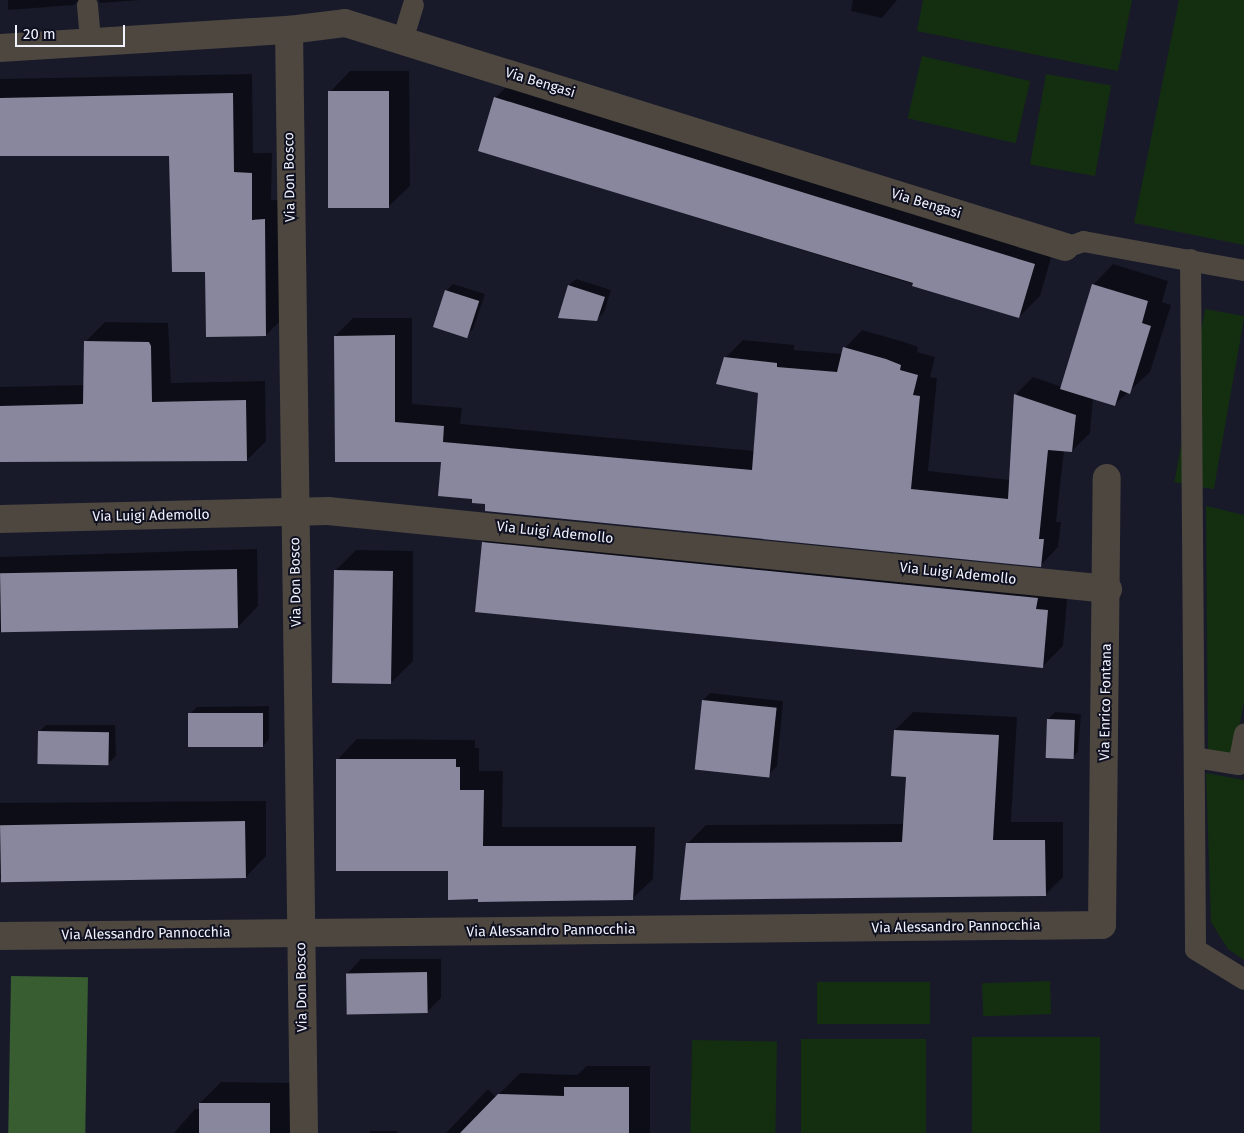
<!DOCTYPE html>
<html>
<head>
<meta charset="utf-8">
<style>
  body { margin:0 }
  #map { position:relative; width:1244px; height:1133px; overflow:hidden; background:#181a2a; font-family:"Fira Sans",sans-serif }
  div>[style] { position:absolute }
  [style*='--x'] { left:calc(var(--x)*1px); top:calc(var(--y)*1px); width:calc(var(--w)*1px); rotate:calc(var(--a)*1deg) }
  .green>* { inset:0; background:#142f10; transform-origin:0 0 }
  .forest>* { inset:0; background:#375d31; transform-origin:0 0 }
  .shadow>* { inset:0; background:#0007; transform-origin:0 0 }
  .building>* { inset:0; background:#88879d; transform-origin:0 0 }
  .lane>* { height:21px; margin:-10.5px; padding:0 10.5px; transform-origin:10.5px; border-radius:10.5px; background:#4d4740 }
  .street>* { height:28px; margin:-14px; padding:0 14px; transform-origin:14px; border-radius:14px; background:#4d4740 }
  span { translate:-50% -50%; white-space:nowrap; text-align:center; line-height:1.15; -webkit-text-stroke:4px #0f1020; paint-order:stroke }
  .street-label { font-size:14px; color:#f0f2fd }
  .scale { position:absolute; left:15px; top:25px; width:110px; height:22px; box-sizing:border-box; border:2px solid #f0f2fd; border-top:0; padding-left:6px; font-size:15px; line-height:18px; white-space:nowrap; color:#f0f2fd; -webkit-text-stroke:4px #0f1020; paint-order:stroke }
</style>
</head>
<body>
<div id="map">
  <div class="green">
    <div style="clip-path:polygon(923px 0,1132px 0,1118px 71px,917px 31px)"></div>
    <div style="clip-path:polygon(1179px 0,1244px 0,1244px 245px,1134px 223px)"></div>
    <div style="left:922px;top:56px;width:111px;height:64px;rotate:13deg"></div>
    <div style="left:1046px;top:74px;width:66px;height:92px;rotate:10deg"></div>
    <div style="left:1205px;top:309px;width:40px;height:176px;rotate:10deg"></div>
    <div style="clip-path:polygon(1206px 506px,1244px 515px,1244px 701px,1234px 756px,1208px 752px)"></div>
    <div style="clip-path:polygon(1206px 773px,1244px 780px,1244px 960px,1228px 949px,1211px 922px)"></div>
    <div style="left:1050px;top:981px;width:33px;height:68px;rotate:88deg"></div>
    <div style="left:930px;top:982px;width:42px;height:113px;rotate:90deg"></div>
    <div style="left:972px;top:1037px;width:128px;height:96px"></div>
    <div style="left:801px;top:1039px;width:125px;height:94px"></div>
    <div style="left:692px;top:1040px;width:85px;height:93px;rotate:1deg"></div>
  </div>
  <div class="forest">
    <div style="left:11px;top:976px;width:77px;height:157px;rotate:1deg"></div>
  </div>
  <div class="shadow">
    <div style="clip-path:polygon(8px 0,79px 0,74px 5px,8px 10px)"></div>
    <div style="clip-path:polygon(99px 0,141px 0,100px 3px)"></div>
    <div style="clip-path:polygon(853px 0,897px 0,882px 18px,851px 11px)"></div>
    <div style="clip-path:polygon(350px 71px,409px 71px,410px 186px,389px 206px,330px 92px)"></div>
    <div style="clip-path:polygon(252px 74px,253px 153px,272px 153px,271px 200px,285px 200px,286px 315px,266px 335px,207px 270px,171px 155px,0 155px,0 79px)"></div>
    <div style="clip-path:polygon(516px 77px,1055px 244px,1040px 296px,1019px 317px,479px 150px,495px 98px)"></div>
    <div style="clip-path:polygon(1113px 264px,1168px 281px,1162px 302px,1171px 305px,1150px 372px,1115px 404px,1093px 398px,1090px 433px,1072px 451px,1064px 450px,1056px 522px,1061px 522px,1058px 547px,1041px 565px,473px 498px,442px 461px,336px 461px,335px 336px,353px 318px,412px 318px,412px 404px,462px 408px,460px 424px,755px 451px,759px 392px,725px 358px,743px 340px,794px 345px,794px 350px,843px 354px,845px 348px,862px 330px,904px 342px,918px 347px,917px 352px,935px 357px,930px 377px,937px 378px,928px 471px,1010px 480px,1015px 395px,1033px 377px,1062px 387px,1093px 285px)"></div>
    <div style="clip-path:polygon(576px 279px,611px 290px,604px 312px,597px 319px,569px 285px)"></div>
    <div style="clip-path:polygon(453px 284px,485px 294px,473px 329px,466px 336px,446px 291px)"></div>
    <div style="clip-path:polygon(105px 322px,168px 323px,171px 383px,265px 381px,266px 441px,247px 460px,0 462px,0 387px,85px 385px,85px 342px)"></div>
    <div style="clip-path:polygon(504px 522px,1068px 590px,1063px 646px,1042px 667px,483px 543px)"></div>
    <div style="clip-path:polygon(257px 549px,258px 606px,238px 627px,0 632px,0 557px)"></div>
    <div style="clip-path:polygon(356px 550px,413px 551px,413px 661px,392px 682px,335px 571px)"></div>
    <div style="clip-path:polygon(710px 693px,783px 701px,777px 766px,770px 773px,703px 700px)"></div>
    <div style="clip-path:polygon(269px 706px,269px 739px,263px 746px,190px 714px,197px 707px)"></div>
    <div style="clip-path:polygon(913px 712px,1017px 717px,1011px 822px,1063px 822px,1063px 877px,1045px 895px,687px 844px,706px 825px,905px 824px,907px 776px,895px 730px)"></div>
    <div style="clip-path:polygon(1055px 712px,1081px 714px,1078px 752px,1071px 759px,1048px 719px)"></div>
    <div style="clip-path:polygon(46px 725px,115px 725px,116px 756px,109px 763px,39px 732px)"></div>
    <div style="clip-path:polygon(357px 739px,475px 740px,475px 748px,479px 748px,479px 771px,503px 771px,502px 827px,655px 827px,653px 879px,633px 898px,594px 898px,591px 901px,450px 898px,449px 870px,338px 759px)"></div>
    <div style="clip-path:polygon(266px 801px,266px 856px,246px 877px,0 879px,0 803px)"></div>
    <div style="clip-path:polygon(361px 959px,441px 959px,441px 998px,427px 1012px,347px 974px)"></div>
    <div style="clip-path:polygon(587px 1066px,650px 1066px,650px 1133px,446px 1133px,488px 1089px,496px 1097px,520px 1073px,577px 1075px)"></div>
    <div style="clip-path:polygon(221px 1082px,291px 1083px,291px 1133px,174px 1133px,195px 1109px,200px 1109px,200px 1103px)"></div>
    <div style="left:370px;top:1131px;width:27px;height:3px"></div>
  </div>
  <div class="building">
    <div style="left:328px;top:91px;width:61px;height:117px"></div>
    <div style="clip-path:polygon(233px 93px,234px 172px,252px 173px,252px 220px,265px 219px,266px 336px,206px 337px,205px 272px,172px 272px,169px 156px,0 156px,0 98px)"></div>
    <div style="clip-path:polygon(494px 97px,1035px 264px,1019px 318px,912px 286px,913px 283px,478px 151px)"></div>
    <div style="clip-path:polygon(1092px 284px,1148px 301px,1142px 323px,1151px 326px,1130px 394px,1120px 390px,1115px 406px,1060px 389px)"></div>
    <div style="clip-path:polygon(568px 285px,605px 297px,597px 321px,558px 318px)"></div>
    <div style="left:445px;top:290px;width:36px;height:39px;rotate:18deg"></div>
    <div style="clip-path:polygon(395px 335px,395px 422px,444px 426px,443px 442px,752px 470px,758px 393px,716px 384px,724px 357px,777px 363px,777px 367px,837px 372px,843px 347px,886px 359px,901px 365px,900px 370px,918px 375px,913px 395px,920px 396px,911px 489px,1008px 499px,1014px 394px,1076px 415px,1072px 452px,1048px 450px,1039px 539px,1044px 539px,1041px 567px,485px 511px,485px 504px,472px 503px,472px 499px,438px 496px,441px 462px,335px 462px,334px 336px)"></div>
    <div style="clip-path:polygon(84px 341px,149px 342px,151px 346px,152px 402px,246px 400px,247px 461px,0 462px,0 406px,83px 404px)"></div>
    <div style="clip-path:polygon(482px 542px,1038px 598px,1036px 609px,1048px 610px,1043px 668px,475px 612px)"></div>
    <div style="left:237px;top:569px;width:59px;height:237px;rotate:89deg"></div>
    <div style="left:334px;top:570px;width:59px;height:113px;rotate:1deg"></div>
    <div style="left:702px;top:700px;width:75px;height:70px;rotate:6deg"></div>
    <div style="left:188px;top:713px;width:75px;height:34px"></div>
    <div style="left:1047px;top:719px;width:28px;height:39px;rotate:2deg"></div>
    <div style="clip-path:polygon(894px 730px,999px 735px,993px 840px,1045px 840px,1046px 896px,680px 900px,686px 843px,902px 842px,906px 777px,891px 776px)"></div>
    <div style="left:38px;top:731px;width:71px;height:33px;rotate:1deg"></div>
    <div style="clip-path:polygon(336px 759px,456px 759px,456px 767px,460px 767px,460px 790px,484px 790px,483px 846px,636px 846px,633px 900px,478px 902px,478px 899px,448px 900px,448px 871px,336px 871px)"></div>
    <div style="left:245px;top:821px;width:57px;height:245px;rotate:89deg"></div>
    <div style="left:427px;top:972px;width:41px;height:81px;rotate:89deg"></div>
    <div style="clip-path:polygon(564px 1087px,629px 1087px,629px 1133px,460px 1133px,498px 1094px,564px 1096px)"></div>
    <div style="left:199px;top:1103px;width:71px;height:30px"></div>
  </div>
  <div class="lane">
    <div style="--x:87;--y:5;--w:38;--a:85"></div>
    <div style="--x:402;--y:40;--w:37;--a:-73"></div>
    <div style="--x:1065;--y:247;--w:19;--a:-18"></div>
    <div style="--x:1083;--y:241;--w:164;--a:10.2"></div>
    <div style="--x:1190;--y:259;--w:690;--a:89.58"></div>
    <div style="--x:1195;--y:949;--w:57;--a:31.5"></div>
    <div style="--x:1194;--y:757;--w:45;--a:9"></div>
    <div style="--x:1238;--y:764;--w:31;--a:-79"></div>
  </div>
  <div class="street">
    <div style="--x:289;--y:30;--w:1103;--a:89.22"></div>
    <div style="--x:0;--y:48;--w:290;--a:-3.6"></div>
    <div style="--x:289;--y:30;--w:56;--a:-7.1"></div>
    <div style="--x:345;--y:23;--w:754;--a:17.28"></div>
    <div style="--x:0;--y:519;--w:328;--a:-1.4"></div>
    <div style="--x:328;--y:511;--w:784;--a:5.71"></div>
    <div style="--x:0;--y:936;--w:1102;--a:-0.57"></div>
    <div style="--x:1102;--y:925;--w:447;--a:-89.4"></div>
  </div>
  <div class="street-label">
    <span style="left:540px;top:83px;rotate:17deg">Via Bengasi</span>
    <span style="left:290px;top:177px;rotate:-91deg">Via Don Bosco</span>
    <span style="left:926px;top:204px;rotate:17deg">Via Bengasi</span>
    <span style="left:151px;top:516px;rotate:-1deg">Via Luigi Ademollo</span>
    <span style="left:555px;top:533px;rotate:6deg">Via Luigi Ademollo</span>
    <span style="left:958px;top:574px;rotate:6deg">Via Luigi Ademollo</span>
    <span style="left:296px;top:582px;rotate:-91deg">Via Don Bosco</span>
    <span style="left:1106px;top:702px;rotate:-89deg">Via Enrico Fontana</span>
    <span style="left:956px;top:927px;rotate:-1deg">Via Alessandro Pannocchia</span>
    <span style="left:551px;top:931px;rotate:-1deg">Via Alessandro Pannocchia</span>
    <span style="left:146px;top:934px;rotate:-1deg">Via Alessandro Pannocchia</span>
    <span style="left:302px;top:987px;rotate:-91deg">Via Don Bosco</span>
  </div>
  <div class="scale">20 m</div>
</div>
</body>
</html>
